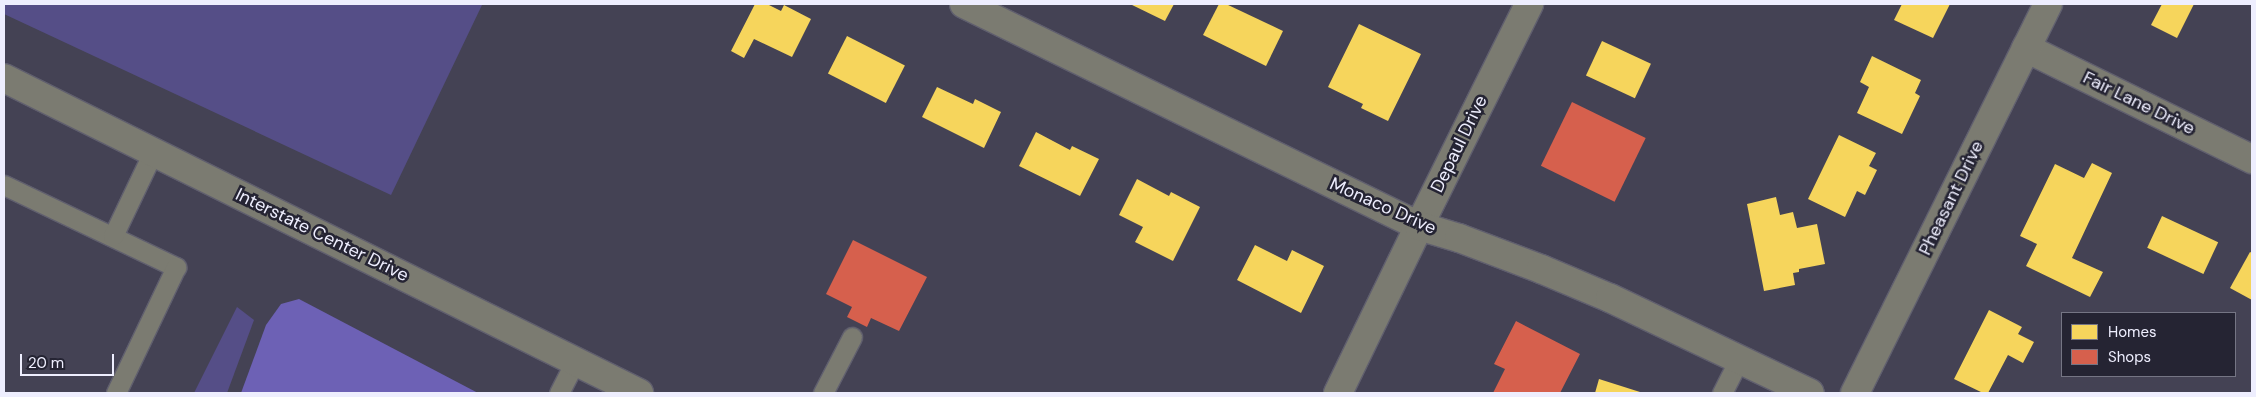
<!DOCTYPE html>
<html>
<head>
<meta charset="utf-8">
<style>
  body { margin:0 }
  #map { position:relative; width:2256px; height:397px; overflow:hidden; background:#444254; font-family:"DM Sans",sans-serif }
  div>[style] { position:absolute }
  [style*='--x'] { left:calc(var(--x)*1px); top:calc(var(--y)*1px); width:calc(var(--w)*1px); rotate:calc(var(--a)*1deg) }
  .green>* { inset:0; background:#554e87 }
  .water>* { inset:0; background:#6d61b5 }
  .homes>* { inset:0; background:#f6d55c; transform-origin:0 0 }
  .shops>* { inset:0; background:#d6604d; transform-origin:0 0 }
  .roads { filter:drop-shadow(1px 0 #605f6e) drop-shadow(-1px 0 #605f6e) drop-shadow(0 1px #605f6e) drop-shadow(0 -1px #605f6e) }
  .service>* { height:19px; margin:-9.5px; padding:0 9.5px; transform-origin:9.5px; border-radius:9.5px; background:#7b7b71 }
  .minor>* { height:28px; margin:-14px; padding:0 14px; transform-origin:14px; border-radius:14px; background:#7b7b71 }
  .tertiary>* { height:28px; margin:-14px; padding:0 14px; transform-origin:14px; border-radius:14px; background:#7b7b71 }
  span { translate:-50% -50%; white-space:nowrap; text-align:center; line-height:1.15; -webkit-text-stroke:5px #252433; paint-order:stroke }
  .street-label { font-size:18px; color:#eeeefe }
  .frame { position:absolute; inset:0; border:5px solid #eeeefe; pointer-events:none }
  .legend { position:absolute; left:2061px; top:312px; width:175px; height:65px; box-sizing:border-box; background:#252433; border:1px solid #757584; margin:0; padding:6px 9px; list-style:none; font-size:15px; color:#eeeefe }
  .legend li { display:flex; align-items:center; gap:10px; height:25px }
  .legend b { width:25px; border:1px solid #757584 }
  .scale { position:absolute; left:20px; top:354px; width:94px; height:22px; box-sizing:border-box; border:2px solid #eeeefe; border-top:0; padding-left:6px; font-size:15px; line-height:18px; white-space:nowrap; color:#eeeefe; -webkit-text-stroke:4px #252433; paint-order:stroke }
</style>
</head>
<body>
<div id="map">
  <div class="green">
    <div style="clip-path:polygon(4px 4px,479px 4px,482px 5px,391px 195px,4px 14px)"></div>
    <div style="clip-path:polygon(237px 307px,254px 320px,227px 393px,194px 393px)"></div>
  </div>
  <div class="water">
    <div style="clip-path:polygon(299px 299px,478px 393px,241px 393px,266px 325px,281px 304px)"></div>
  </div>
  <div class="homes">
    <div style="clip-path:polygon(755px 4px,767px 4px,781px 11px,784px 5px,811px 19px,792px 57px,754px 39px,744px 58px,731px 51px)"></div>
    <div style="clip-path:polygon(1130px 4px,1174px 4px,1165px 21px)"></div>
    <div style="clip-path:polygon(1219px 4px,1226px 4px,1283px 31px,1266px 66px,1203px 35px)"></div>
    <div style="clip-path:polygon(1902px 4px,1950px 4px,1933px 38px,1894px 20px)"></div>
    <div style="clip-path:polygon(2162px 4px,2194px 4px,2177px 38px,2151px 25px)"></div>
    <div style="clip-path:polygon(1359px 24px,1421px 54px,1388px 121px,1361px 108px,1363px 104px,1328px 87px)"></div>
    <div style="left:847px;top:36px;width:65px;height:42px;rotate:27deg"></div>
    <div style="left:1602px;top:41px;width:54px;height:38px;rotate:25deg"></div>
    <div style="clip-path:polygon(1872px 56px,1921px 80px,1915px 93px,1920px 96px,1902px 134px,1857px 113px,1869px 87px,1860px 82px)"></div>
    <div style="clip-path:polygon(937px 87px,973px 104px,975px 99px,1001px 112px,984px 148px,922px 117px)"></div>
    <div style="clip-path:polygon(1036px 132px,1070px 150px,1072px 146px,1099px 159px,1080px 196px,1019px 166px)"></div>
    <div style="clip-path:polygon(1839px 135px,1876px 153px,1869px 166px,1877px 170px,1865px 195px,1857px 191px,1845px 217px,1808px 199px)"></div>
    <div style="clip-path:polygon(2092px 163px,2112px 173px,2072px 258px,2103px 272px,2090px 297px,2026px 266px,2037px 244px,2020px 236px,2055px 164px,2084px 178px)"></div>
    <div style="clip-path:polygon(1137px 179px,1169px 196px,1171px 192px,1200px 207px,1173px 261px,1135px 242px,1143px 227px,1119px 215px)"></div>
    <div style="clip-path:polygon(1776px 197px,1780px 215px,1793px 212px,1797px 228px,1817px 224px,1825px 264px,1799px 269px,1799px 272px,1793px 273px,1795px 285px,1764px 291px,1747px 204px)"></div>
    <div style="left:2162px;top:216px;width:62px;height:35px;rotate:25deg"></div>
    <div style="clip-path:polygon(1255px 245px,1287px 261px,1292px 250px,1324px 266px,1301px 313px,1237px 280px)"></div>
    <div style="clip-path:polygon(2250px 252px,2252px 253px,2252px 300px,2230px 288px)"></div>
    <div style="clip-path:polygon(1989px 310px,2022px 327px,2018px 334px,2034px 342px,2023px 363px,2008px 355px,1988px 393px,1983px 393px,1954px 379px)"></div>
    <div style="clip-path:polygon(1599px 379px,1640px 392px,1639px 393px,1595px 393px)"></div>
  </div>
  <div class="shops">
    <div style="left:1572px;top:102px;width:82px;height:71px;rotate:26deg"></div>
    <div style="clip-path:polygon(853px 240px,927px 277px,899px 331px,871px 318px,867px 327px,847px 317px,852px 307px,826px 294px)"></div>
    <div style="clip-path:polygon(1516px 321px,1580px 354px,1560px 393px,1493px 393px,1505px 369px,1494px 364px)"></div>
  </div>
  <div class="roads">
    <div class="service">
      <div style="--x:4;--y:185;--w:191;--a:25.5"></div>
      <div style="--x:176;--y:267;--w:140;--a:115.5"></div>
      <div style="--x:113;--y:236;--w:93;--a:-64.5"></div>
      <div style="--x:559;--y:393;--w:36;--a:-63"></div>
      <div style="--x:823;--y:393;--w:63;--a:-62.6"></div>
      <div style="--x:1722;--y:393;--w:38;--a:-63"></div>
    </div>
    <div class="minor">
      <div style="--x:964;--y:4;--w:506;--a:26.01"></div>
      <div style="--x:1419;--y:226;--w:248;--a:-63.6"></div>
      <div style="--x:2026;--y:48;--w:252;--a:26.2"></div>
      <div style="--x:1855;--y:393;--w:434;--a:-63.6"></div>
    </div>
    <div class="tertiary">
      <div style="--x:4;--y:78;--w:709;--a:26.38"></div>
      <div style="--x:1338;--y:393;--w:186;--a:-64.1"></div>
      <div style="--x:1419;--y:226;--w:42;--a:16.7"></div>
      <div style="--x:1459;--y:238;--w:88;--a:20.7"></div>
      <div style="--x:1541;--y:269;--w:75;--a:22.8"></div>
      <div style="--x:1610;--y:298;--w:221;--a:25.4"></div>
    </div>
  </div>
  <div class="street-label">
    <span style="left:2139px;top:103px;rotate:26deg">Fair Lane Drive</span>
    <span style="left:1459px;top:144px;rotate:-64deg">Depaul Drive</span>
    <span style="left:1951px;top:198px;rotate:-64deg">Pheasant Drive</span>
    <span style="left:1383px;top:206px;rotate:24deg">Monaco Drive</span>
    <span style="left:322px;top:235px;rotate:26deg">Interstate Center Drive</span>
  </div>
  <div class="frame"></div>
  <ul class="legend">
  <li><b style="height:14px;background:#f6d55c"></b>Homes</li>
  <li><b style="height:14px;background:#d6604d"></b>Shops</li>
  </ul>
  <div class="scale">20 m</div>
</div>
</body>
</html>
